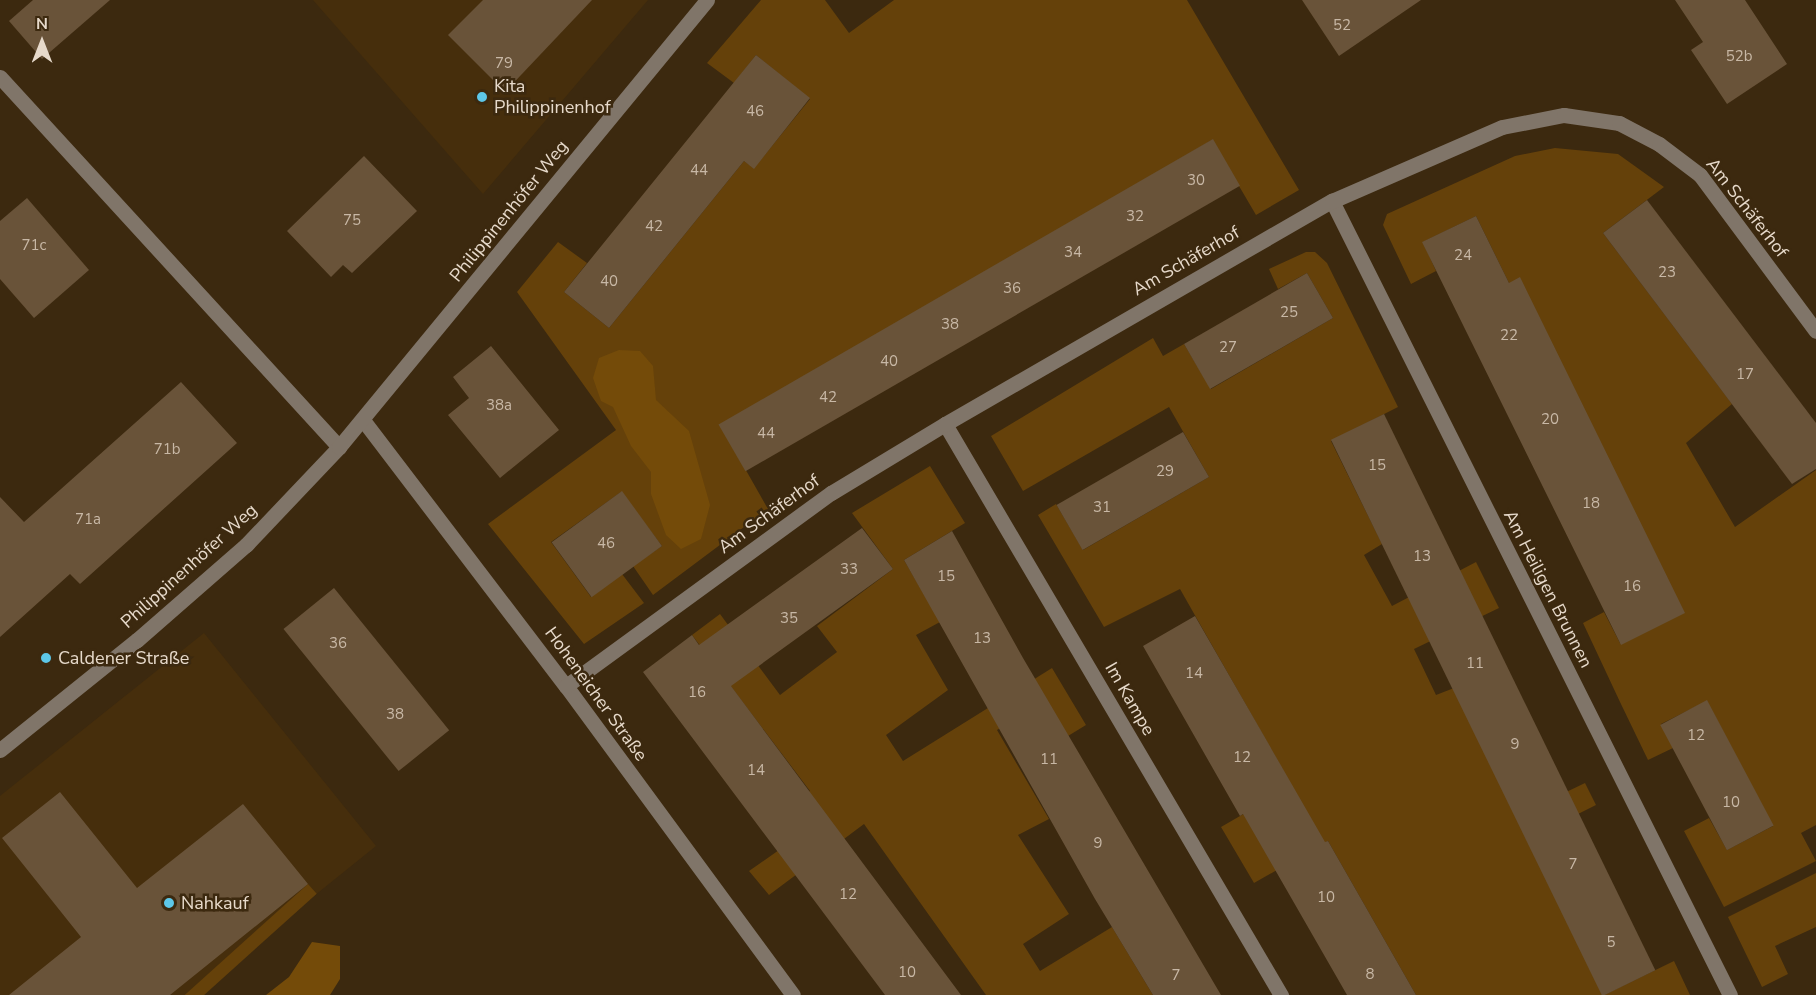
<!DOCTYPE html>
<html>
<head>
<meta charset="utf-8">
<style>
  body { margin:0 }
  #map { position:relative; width:1816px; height:995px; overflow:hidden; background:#3c290f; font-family:"Nunito Sans",sans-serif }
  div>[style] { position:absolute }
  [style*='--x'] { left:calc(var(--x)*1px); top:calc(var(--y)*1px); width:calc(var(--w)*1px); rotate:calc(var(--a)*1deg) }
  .built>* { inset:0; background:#462e0c }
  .green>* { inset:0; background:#65410a; transform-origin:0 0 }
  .forest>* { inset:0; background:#744b09 }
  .building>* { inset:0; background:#695339; transform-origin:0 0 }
  .minor>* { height:15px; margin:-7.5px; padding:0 7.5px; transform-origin:7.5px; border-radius:7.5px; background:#807569 }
  .dots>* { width:16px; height:16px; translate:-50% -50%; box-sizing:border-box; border:3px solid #3c290f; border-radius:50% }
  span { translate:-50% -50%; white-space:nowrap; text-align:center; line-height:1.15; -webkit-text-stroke:5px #3c290f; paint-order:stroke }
  .number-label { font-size:15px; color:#c8b8a6 }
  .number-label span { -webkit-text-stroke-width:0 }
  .poi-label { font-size:18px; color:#e7dacb }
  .left { translate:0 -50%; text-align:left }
  .street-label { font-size:18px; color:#e7dacb }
  .north { position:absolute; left:12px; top:12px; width:60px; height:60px; -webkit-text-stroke:4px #3c290f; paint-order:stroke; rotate:0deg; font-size:16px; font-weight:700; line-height:24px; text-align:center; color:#e7dacb }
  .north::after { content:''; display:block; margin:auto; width:21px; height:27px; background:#e7dacb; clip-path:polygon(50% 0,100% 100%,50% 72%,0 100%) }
</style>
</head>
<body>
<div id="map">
  <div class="built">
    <div style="clip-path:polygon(313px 0,648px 0,483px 194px)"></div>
    <div style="clip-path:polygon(204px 633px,376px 846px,191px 995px,0 995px,0 796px)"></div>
  </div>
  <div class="green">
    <div style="clip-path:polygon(761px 0,825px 0,849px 33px,894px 0,1187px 0,1299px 190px,1256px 215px,1212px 140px,722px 428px,768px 509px,653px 595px,633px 566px,662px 546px,621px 492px,551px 542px,591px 597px,622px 574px,644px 603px,584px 644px,488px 524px,616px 430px,517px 292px,558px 242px,587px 263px,564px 292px,609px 328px,744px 161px,754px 168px,810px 99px,756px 55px,734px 83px,707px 63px)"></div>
    <div style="clip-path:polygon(1555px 148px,1618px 154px,1664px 187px,1603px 233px,1732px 404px,1686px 443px,1735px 527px,1816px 470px,1816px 825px,1801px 833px,1816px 861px,1724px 907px,1684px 831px,1709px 818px,1727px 850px,1773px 826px,1707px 701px,1661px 724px,1673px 748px,1648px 760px,1620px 702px,1583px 623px,1604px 612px,1621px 645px,1509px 283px,1476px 216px,1423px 242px,1436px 271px,1411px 284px,1383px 225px,1387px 214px,1515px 156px)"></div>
    <div style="clip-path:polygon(1306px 252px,1315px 252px,1327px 263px,1398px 407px,1331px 441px,1382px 544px,1364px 555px,1392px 606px,1476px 562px,1499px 608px,1414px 649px,1436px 695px,1454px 688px,1516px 816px,1585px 783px,1596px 805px,1528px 839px,1604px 995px,1674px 961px,1690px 995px,1416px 995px,1328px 841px,1254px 883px,1221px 827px,1292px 786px,1180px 589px,1104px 627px,1038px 515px,1056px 504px,1083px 550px,1209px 477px,1169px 407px,1023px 491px,991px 436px,1153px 338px,1163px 356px,1184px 344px,1211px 389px,1333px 318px,1307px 273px,1278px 289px,1269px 269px)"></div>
    <div style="clip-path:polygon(930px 466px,965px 523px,904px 560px,940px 622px,916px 635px,948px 690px,886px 735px,903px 761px,1052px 668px,1086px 725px,1068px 736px,1047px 701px,997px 730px,1049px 819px,1018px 835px,1069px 914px,1023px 944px,1040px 971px,1112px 927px,1153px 995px,986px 995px,864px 824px,769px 895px,749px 871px,779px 850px,761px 828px,810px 791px,692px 635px,720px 614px,780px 695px,837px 652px,817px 626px,893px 569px,852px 513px)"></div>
    <div style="clip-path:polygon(1816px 873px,1816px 927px,1775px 946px,1788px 974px,1762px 987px,1728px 917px)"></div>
    <div style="left:308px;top:884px;width:13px;height:177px;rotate:48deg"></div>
  </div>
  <div class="forest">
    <div style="clip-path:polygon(619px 350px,640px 351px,653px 366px,656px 400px,689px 431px,710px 505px,701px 539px,681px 549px,666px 535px,651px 494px,651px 472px,631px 446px,613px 407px,601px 401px,593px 378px,599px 358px)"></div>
    <div style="clip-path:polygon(312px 942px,340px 946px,340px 979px,330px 995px,266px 995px,289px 977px)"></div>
  </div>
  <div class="building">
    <div style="clip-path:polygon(33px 0,110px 0,42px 59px,9px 21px)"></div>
    <div style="clip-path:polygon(483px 0,592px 0,505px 92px,448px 35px)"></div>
    <div style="clip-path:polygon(1302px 0,1421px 0,1339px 56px)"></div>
    <div style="clip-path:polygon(1675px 0,1745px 0,1787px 64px,1727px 104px,1691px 50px,1703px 42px)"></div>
    <div style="clip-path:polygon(756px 55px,810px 98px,754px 169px,744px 161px,609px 328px,564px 292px)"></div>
    <div style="left:1213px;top:139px;width:54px;height:571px;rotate:60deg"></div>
    <div style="clip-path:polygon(364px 156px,417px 211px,352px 273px,343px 265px,331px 277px,287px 231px)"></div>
    <div style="clip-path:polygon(27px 198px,89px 270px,34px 318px,0 279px,0 221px)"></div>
    <div style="clip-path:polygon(1647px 200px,1816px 423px,1816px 469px,1792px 484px,1603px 233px)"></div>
    <div style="clip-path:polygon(1476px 216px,1509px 283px,1520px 277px,1685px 613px,1621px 645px,1422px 242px)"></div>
    <div style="left:1307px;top:273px;width:52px;height:142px;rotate:60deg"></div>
    <div style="clip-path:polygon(491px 346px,559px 430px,500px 478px,448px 415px,469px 398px,453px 377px)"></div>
    <div style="clip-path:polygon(181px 382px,237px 443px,80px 584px,70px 574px,0 637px,0 497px,24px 522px)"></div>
    <div style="left:1384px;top:414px;width:619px;height:59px;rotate:64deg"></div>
    <div style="left:1183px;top:432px;width:52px;height:146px;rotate:60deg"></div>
    <div style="left:622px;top:491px;width:68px;height:87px;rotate:54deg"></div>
    <div style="clip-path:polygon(862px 528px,893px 569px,731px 686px,961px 995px,885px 995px,643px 672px,692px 635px,699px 645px)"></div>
    <div style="clip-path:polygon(952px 531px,1023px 658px,1221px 995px,1153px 995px,1095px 899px,904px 560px)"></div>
    <div style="left:334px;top:588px;width:183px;height:65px;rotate:51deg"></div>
    <div style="clip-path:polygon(1195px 616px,1325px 842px,1328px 841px,1416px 995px,1347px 995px,1243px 814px,1240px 816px,1143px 646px)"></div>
    <div style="left:1707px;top:700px;width:142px;height:53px;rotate:62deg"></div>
    <div style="clip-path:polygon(60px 792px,137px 888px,243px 804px,308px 884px,170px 995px,9px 995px,81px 937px,2px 838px)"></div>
  </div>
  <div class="minor">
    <div style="--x:0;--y:77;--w:502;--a:47.5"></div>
    <div style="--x:1332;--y:201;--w:888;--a:63.38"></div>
    <div style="--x:363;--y:420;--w:335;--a:52.7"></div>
    <div style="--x:566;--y:686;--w:383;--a:53.7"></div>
    <div style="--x:945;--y:424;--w:663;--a:59.53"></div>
    <div style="--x:566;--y:686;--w:328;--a:-36.1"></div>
    <div style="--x:831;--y:493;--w:133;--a:-31.2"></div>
    <div style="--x:945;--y:424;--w:447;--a:-30"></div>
    <div style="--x:1332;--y:201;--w:185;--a:-23.5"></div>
    <div style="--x:1502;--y:127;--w:63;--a:-11"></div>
    <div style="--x:1564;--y:115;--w:56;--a:8.3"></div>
    <div style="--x:1619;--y:123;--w:45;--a:27.7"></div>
    <div style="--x:1659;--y:144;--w:51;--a:37.1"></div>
    <div style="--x:1700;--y:175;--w:194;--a:53.4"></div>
    <div style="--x:0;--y:750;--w:176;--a:-38.8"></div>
    <div style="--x:137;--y:640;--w:145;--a:-41.1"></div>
    <div style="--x:246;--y:545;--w:135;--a:-46.5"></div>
    <div style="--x:339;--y:447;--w:579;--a:-50.54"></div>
  </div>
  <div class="dots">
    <div style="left:482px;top:97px;background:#5dc7e8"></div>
    <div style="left:46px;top:658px;background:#5dc7e8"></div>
    <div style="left:169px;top:903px;background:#5dc7e8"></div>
  </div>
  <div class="number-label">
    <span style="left:1342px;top:26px">52</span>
    <span style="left:1739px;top:57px">52b</span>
    <span style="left:504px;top:64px">79</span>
    <span style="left:755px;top:112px">46</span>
    <span style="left:699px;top:171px">44</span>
    <span style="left:1196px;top:181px">30</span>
    <span style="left:1135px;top:217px">32</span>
    <span style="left:352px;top:221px">75</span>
    <span style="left:654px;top:227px">42</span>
    <span style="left:34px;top:246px">71c</span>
    <span style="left:1073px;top:253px">34</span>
    <span style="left:1463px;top:256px">24</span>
    <span style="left:1667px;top:273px">23</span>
    <span style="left:609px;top:282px">40</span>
    <span style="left:1012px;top:289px">36</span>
    <span style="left:1289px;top:313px">25</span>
    <span style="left:950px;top:325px">38</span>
    <span style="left:1509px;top:336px">22</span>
    <span style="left:1228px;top:348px">27</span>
    <span style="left:889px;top:362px">40</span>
    <span style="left:1745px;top:375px">17</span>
    <span style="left:828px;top:398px">42</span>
    <span style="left:499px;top:406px">38a</span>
    <span style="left:1550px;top:420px">20</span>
    <span style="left:766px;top:434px">44</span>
    <span style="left:167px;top:450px">71b</span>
    <span style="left:1377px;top:466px">15</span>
    <span style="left:1165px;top:472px">29</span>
    <span style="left:1591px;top:504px">18</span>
    <span style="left:1102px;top:508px">31</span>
    <span style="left:88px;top:520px">71a</span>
    <span style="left:606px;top:544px">46</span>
    <span style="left:1422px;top:557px">13</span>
    <span style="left:849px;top:570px">33</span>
    <span style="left:946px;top:577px">15</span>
    <span style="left:1632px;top:587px">16</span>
    <span style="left:789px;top:619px">35</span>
    <span style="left:982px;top:639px">13</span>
    <span style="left:338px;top:644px">36</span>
    <span style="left:1475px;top:664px">11</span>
    <span style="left:1194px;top:674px">14</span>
    <span style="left:697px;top:693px">16</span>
    <span style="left:395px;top:715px">38</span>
    <span style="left:1696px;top:736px">12</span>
    <span style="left:1515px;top:745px">9</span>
    <span style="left:1242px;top:758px">12</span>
    <span style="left:1049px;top:760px">11</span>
    <span style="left:756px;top:771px">14</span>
    <span style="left:1731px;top:803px">10</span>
    <span style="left:1098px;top:844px">9</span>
    <span style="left:1573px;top:865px">7</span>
    <span style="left:848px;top:895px">12</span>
    <span style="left:1326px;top:898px">10</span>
    <span style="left:1611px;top:943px">5</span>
    <span style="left:907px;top:973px">10</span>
    <span style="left:1370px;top:975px">8</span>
    <span style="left:1176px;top:976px">7</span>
  </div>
  <div class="poi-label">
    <span class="left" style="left:494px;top:97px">Kita<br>Philippinenhof</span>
    <span class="left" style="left:58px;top:658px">Caldener Straße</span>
    <span class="left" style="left:181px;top:903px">Nahkauf</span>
  </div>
  <div class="street-label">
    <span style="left:1747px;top:208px;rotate:52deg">Am Schäferhof</span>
    <span style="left:509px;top:211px;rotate:-51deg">Philippinenhöfer Weg</span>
    <span style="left:1186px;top:261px;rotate:-30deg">Am Schäferhof</span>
    <span style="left:769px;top:514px;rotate:-36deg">Am Schäferhof</span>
    <span style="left:189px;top:566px;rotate:-42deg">Philippinenhöfer Weg</span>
    <span style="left:1548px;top:589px;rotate:63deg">Am Heiligen Brunnen</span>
    <span style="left:596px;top:694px;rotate:54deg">Hoheneicher Straße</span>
    <span style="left:1130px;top:699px;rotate:60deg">Im Kampe</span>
  </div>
  <div class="north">N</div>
</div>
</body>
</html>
